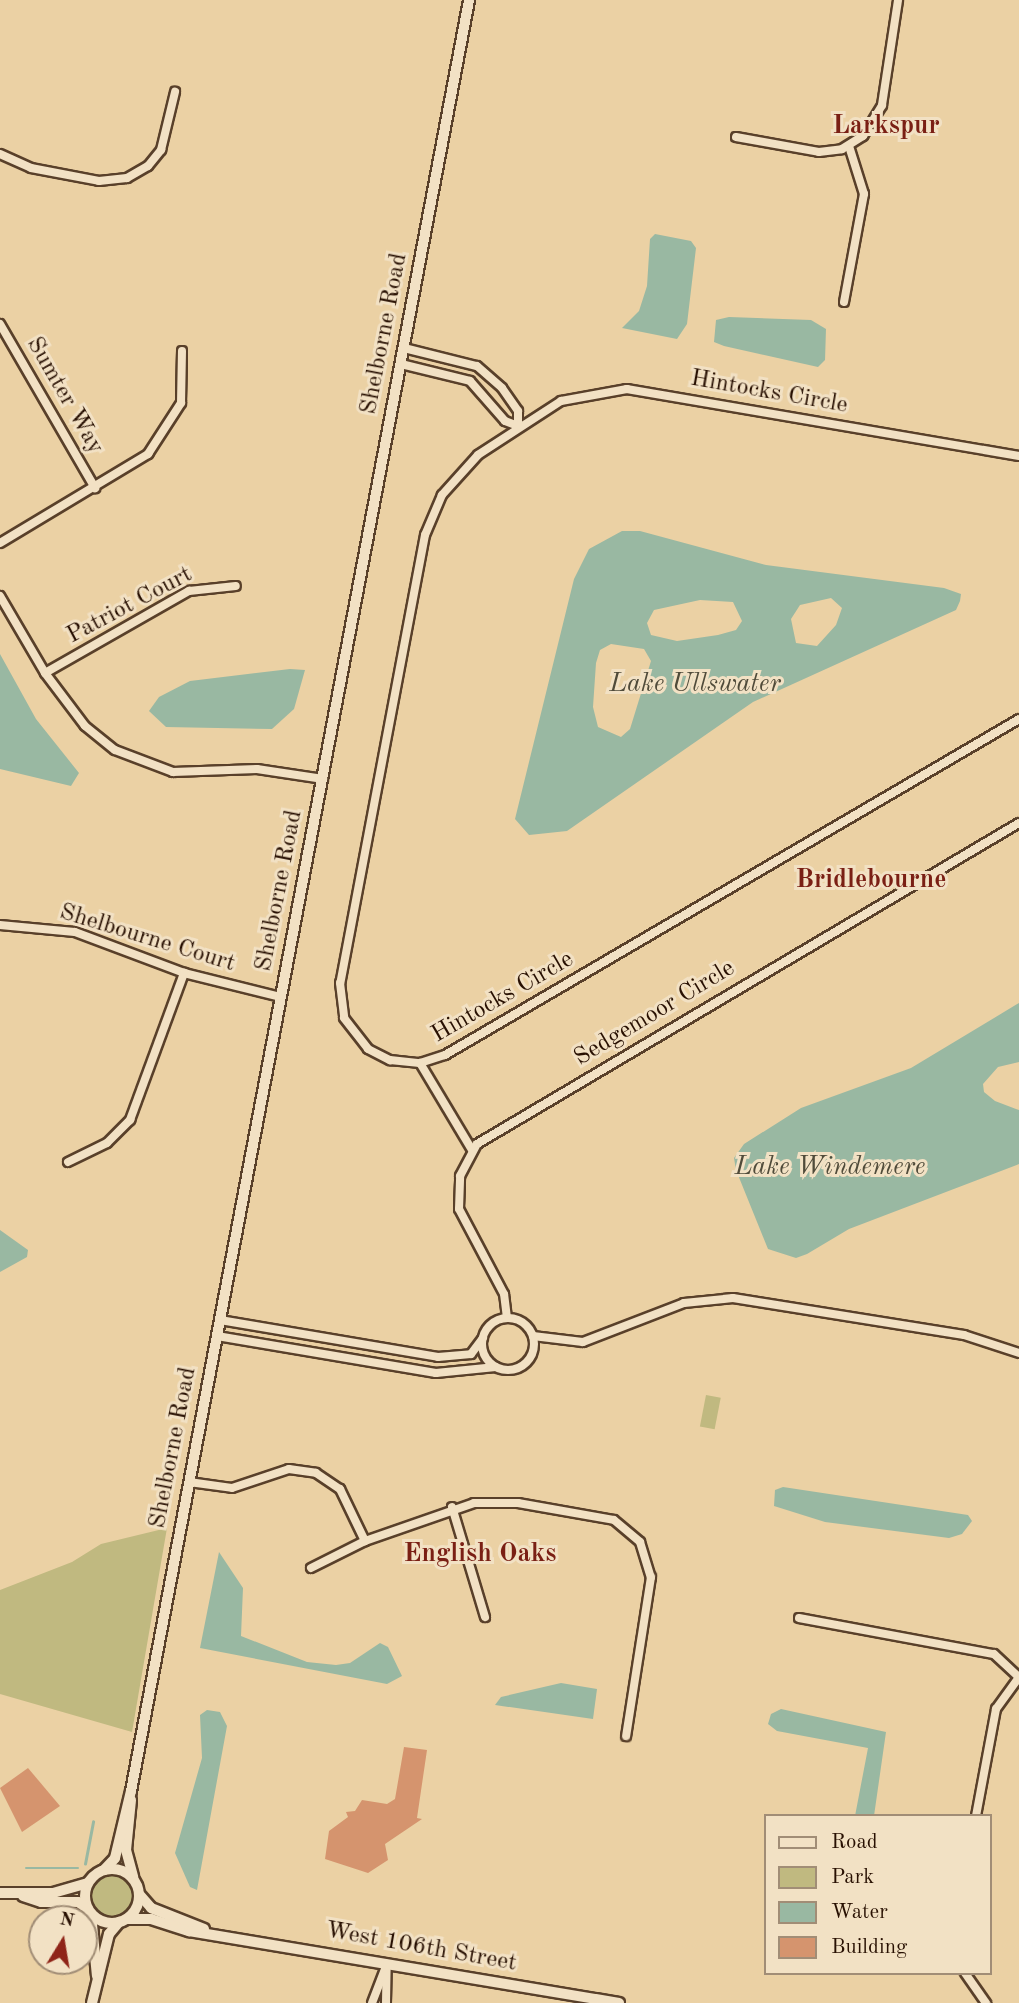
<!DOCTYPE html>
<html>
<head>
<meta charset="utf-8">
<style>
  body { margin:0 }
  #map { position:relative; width:1019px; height:2003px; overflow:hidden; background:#ebd1a4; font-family:"Old Standard TT",serif }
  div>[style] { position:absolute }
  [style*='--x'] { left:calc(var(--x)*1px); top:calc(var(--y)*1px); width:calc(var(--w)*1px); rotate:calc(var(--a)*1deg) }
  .green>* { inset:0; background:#c0b980; transform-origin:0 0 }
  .round { border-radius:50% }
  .water>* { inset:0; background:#99b8a2 }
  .stream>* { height:2.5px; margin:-1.25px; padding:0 1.25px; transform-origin:1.25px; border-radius:1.25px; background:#99b8a2 }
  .building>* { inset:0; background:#d5946e }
  .roads { filter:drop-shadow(2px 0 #59402a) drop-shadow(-2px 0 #59402a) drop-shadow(0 2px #59402a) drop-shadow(0 -2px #59402a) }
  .street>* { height:8px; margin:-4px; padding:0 4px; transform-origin:4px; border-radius:4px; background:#f2e1c4 }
  .street>.ring { margin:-4px; padding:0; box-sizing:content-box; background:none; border:8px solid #f2e1c4; border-radius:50% }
  .secondary>* { height:10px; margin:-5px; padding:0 5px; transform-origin:5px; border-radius:5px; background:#f2e1c4 }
  .secondary>.ring { margin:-5px; padding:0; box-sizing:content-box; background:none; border:10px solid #f2e1c4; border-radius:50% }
  span { translate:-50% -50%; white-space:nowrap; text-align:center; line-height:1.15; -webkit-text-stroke:6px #f2e1c4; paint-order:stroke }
  .street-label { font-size:24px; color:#281002 }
  .neighbourhood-label { font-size:26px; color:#7a1f14; font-weight:700 }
  .water-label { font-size:26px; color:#504b3a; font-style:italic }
  .legend { position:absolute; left:764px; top:1814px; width:228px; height:161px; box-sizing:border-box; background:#f2e1c4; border:2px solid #a18d76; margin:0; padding:9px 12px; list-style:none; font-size:21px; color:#281002 }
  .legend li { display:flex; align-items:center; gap:14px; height:35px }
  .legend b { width:35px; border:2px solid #a18d76 }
  .north { position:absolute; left:28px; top:1905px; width:70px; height:70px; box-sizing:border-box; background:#f2e1c4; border:2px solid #a18d76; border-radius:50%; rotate:11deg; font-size:19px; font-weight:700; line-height:28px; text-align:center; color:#281002 }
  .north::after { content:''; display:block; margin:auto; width:24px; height:32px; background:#8f2418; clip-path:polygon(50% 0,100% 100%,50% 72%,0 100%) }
</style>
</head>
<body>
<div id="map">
  <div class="green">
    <div style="left:706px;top:1395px;width:15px;height:32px;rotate:11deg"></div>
    <div style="clip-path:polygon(167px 1528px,132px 1732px,0 1694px,0 1590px,72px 1562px,101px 1544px)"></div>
    <div class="round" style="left:92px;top:1876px;width:40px;height:40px"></div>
  </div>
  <div class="water">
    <div style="clip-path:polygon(655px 234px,691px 241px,696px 248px,687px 324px,677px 339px,622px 328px,639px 311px,647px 286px,650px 239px)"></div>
    <div style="clip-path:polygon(729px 317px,811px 320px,826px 329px,825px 360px,818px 367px,724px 346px,714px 342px,716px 320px)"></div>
    <div style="clip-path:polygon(evenodd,622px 531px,640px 531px,766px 565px,944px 588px,961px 594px,960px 601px,956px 610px,753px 702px,567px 831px,529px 835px,515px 819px,574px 579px,589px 549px,622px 531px,831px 598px,842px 608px,836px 625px,817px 646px,796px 643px,791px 619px,800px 605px,831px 598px,622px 531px,700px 600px,733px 602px,742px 621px,736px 630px,718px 635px,677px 641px,651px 635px,647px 623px,654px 610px,700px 600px,622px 531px,611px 644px,644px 649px,651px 661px,630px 729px,621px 737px,598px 727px,593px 707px,596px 663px,600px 650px,611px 644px)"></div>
    <div style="clip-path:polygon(0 654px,36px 719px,79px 773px,71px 786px,0 769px)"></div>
    <div style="clip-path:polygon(290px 669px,305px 670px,294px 709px,272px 729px,166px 727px,149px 711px,159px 697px,190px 681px)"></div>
    <div style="clip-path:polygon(1019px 1003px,1019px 1062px,998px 1067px,983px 1084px,984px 1092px,995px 1101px,1019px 1110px,1019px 1164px,849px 1229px,807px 1254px,796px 1258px,768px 1249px,736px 1170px,734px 1158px,744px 1144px,801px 1108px,911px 1068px)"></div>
    <div style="clip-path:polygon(0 1230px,28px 1250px,27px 1257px,0 1272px)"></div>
    <div style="clip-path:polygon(783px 1487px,968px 1515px,972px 1521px,962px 1534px,949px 1538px,825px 1522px,774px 1506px,775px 1490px)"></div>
    <div style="clip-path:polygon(219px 1552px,243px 1588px,241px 1636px,307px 1662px,336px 1665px,350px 1663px,380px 1643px,388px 1647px,402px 1676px,387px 1684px,200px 1648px)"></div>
    <div style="clip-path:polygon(561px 1683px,597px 1689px,593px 1719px,495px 1705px,501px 1697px)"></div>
    <div style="clip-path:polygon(781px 1709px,886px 1732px,874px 1816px,855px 1816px,868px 1748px,777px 1731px,768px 1724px,771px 1714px)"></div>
    <div style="clip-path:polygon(207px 1710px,220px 1712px,227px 1726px,197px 1890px,190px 1887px,175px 1853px,202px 1758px,200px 1715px)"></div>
  </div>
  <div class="stream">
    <div style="--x:85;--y:1864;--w:43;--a:-79.2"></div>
    <div style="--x:26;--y:1868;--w:52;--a:0"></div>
  </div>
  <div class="building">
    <div style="clip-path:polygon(404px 1747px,427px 1750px,417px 1818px,422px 1819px,385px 1844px,388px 1860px,368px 1873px,325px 1859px,329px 1831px,348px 1817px,346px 1812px,355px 1811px,362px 1800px,387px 1804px,395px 1799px)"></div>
    <div style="clip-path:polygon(28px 1768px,60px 1806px,22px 1832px,0 1788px)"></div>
  </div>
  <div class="roads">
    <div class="street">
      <div style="--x:736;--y:137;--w:84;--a:10.2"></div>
      <div style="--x:819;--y:152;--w:23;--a:-7"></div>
      <div style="--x:842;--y:149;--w:25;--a:-32"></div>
      <div style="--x:863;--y:136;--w:36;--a:-58"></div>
      <div style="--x:882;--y:105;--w:106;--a:-81.3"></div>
      <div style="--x:0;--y:154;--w:34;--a:24"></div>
      <div style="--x:31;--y:168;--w:69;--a:10.8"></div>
      <div style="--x:99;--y:181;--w:28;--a:-6"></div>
      <div style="--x:127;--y:178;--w:24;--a:-30"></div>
      <div style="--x:148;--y:166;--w:21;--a:-51"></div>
      <div style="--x:161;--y:150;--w:60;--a:-76.4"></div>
      <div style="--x:844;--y:302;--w:110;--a:-79.5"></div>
      <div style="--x:864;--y:194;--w:50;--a:-107.4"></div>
      <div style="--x:0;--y:324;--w:190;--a:59.9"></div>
      <div style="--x:404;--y:348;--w:75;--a:13.9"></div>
      <div style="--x:477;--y:366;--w:33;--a:41"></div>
      <div style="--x:502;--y:388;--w:28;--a:55"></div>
      <div style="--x:518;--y:411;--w:15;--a:90"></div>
      <div style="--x:401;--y:364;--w:71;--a:13.8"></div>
      <div style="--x:470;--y:381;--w:53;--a:48.8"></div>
      <div style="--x:505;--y:421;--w:14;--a:21"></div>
      <div style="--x:1019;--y:456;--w:398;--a:-170.3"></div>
      <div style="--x:627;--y:389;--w:67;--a:169.7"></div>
      <div style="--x:561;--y:401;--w:99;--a:147"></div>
      <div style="--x:478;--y:455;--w:54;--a:132"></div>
      <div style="--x:442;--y:495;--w:43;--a:113"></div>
      <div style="--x:425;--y:535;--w:456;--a:100.7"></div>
      <div style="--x:340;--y:983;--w:35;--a:83"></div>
      <div style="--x:344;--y:1018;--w:39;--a:52"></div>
      <div style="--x:368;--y:1049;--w:25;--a:27"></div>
      <div style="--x:390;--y:1060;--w:30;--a:6"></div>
      <div style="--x:420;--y:1063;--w:26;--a:-18"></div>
      <div style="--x:445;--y:1055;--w:665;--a:-30.34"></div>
      <div style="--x:0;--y:543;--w:173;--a:-31"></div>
      <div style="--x:148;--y:454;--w:61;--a:-57.1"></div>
      <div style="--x:181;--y:403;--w:52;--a:-88.9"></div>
      <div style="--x:0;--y:596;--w:89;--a:59.7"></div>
      <div style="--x:45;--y:673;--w:66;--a:53"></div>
      <div style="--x:85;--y:726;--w:38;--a:39"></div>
      <div style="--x:115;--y:750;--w:62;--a:20.8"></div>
      <div style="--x:173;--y:772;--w:84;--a:-2"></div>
      <div style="--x:257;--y:769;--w:67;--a:8.6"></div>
      <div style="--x:45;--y:673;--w:166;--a:-29.7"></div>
      <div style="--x:189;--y:591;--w:47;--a:-6.1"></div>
      <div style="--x:0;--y:925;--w:75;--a:5.3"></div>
      <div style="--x:75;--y:932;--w:116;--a:20.6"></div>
      <div style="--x:184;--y:973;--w:100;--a:13.9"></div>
      <div style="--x:420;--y:1063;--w:101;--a:59.1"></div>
      <div style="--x:68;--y:1162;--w:43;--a:-26"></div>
      <div style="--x:107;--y:1143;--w:33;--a:-45"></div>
      <div style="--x:130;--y:1120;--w:157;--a:-69.8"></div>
      <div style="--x:507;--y:1318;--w:24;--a:-97"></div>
      <div style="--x:504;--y:1294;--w:96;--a:-117.9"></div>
      <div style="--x:459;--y:1209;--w:33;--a:-88"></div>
      <div style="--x:460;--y:1176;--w:36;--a:-62"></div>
      <div style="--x:477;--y:1144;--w:630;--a:-30.64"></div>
      <div class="ring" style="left:482px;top:1318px;width:44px;height:44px"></div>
      <div style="--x:220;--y:1320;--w:221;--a:9.6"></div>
      <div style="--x:438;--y:1357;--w:33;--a:-5"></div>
      <div style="--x:471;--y:1354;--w:20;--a:-53"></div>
      <div style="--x:217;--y:1336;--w:222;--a:9.6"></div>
      <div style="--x:436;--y:1373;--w:60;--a:-5.7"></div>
      <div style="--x:533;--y:1336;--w:50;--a:6.8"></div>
      <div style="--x:583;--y:1342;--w:108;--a:-21.1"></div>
      <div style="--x:684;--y:1303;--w:49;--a:-5.8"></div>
      <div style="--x:733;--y:1298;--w:234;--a:9.1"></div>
      <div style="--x:964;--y:1335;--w:58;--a:18.1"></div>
      <div style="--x:189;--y:1482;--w:43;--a:7.9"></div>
      <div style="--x:232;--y:1488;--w:60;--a:-18.4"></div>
      <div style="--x:289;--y:1469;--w:27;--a:8"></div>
      <div style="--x:316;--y:1473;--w:29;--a:34"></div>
      <div style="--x:340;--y:1489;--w:58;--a:64.3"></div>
      <div style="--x:452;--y:1507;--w:115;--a:73.3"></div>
      <div style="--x:311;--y:1568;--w:60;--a:-26.6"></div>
      <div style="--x:365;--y:1541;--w:115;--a:-19.2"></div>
      <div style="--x:474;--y:1503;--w:44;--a:0"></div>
      <div style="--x:518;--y:1503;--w:97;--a:10"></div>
      <div style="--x:614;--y:1520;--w:34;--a:40"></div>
      <div style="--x:640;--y:1542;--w:37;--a:73"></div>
      <div style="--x:651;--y:1577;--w:161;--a:98.9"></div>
      <div style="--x:799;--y:1618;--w:198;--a:10.5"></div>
      <div style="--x:994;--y:1654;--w:34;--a:43"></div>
      <div style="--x:976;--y:1816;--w:109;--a:-79.4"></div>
      <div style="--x:996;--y:1709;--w:39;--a:-54"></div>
      <div style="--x:965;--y:1973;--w:37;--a:55"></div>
      <div style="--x:372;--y:2003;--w:42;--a:-69"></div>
      <div style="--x:386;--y:2003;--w:39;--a:-89"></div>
    </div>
    <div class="secondary">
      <div style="--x:131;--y:1800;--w:50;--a:95.7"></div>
      <div style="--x:126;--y:1850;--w:28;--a:75"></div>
      <div class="ring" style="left:85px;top:1869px;width:44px;height:44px"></div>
      <div style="--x:104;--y:1870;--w:16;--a:-47"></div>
      <div style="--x:115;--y:1858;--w:69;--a:-76.6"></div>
      <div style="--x:131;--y:1791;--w:1823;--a:-79.31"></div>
      <div style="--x:0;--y:1893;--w:53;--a:0"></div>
      <div style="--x:53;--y:1893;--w:36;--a:-16"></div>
      <div style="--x:139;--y:1894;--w:18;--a:49"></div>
      <div style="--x:151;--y:1908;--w:57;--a:21.6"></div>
      <div style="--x:23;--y:1896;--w:19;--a:18"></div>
      <div style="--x:41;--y:1902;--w:37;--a:0"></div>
      <div style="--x:78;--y:1902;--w:12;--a:35"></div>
      <div style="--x:91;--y:1914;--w:62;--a:84.5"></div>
      <div style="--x:127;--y:1919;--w:24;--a:0"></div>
      <div style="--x:151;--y:1919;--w:40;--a:18"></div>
      <div style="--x:189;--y:1931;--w:436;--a:9.5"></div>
      <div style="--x:92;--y:2003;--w:71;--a:-76.2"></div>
      <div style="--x:109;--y:1934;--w:16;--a:-50"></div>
    </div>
  </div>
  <div class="street-label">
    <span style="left:385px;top:334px;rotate:-79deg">Shelborne Road</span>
    <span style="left:769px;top:393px;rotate:10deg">Hintocks Circle</span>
    <span style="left:64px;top:396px;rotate:60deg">Sumter Way</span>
    <span style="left:130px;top:606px;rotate:-28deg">Patriot Court</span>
    <span style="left:280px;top:891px;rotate:-79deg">Shelborne Road</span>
    <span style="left:147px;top:939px;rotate:17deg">Shelbourne Court</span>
    <span style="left:503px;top:998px;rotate:-30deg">Hintocks Circle</span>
    <span style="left:655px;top:1014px;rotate:-31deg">Sedgemoor Circle</span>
    <span style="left:174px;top:1448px;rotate:-79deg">Shelborne Road</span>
    <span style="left:421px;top:1948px;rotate:10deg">West 106th Street</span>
  </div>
  <div class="neighbourhood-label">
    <span style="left:886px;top:127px">Larkspur</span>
    <span style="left:871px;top:881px">Bridlebourne</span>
    <span style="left:480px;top:1555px">English Oaks</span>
  </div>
  <div class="water-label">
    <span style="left:695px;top:685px">Lake Ullswater</span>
    <span style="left:830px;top:1168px">Lake Windemere</span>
  </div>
  <ul class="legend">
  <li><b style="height:9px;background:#f2e1c4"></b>Road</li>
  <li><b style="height:19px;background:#c0b980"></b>Park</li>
  <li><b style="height:19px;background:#99b8a2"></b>Water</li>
  <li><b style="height:19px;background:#d5946e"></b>Building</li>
  </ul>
  <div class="north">N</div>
</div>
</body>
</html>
